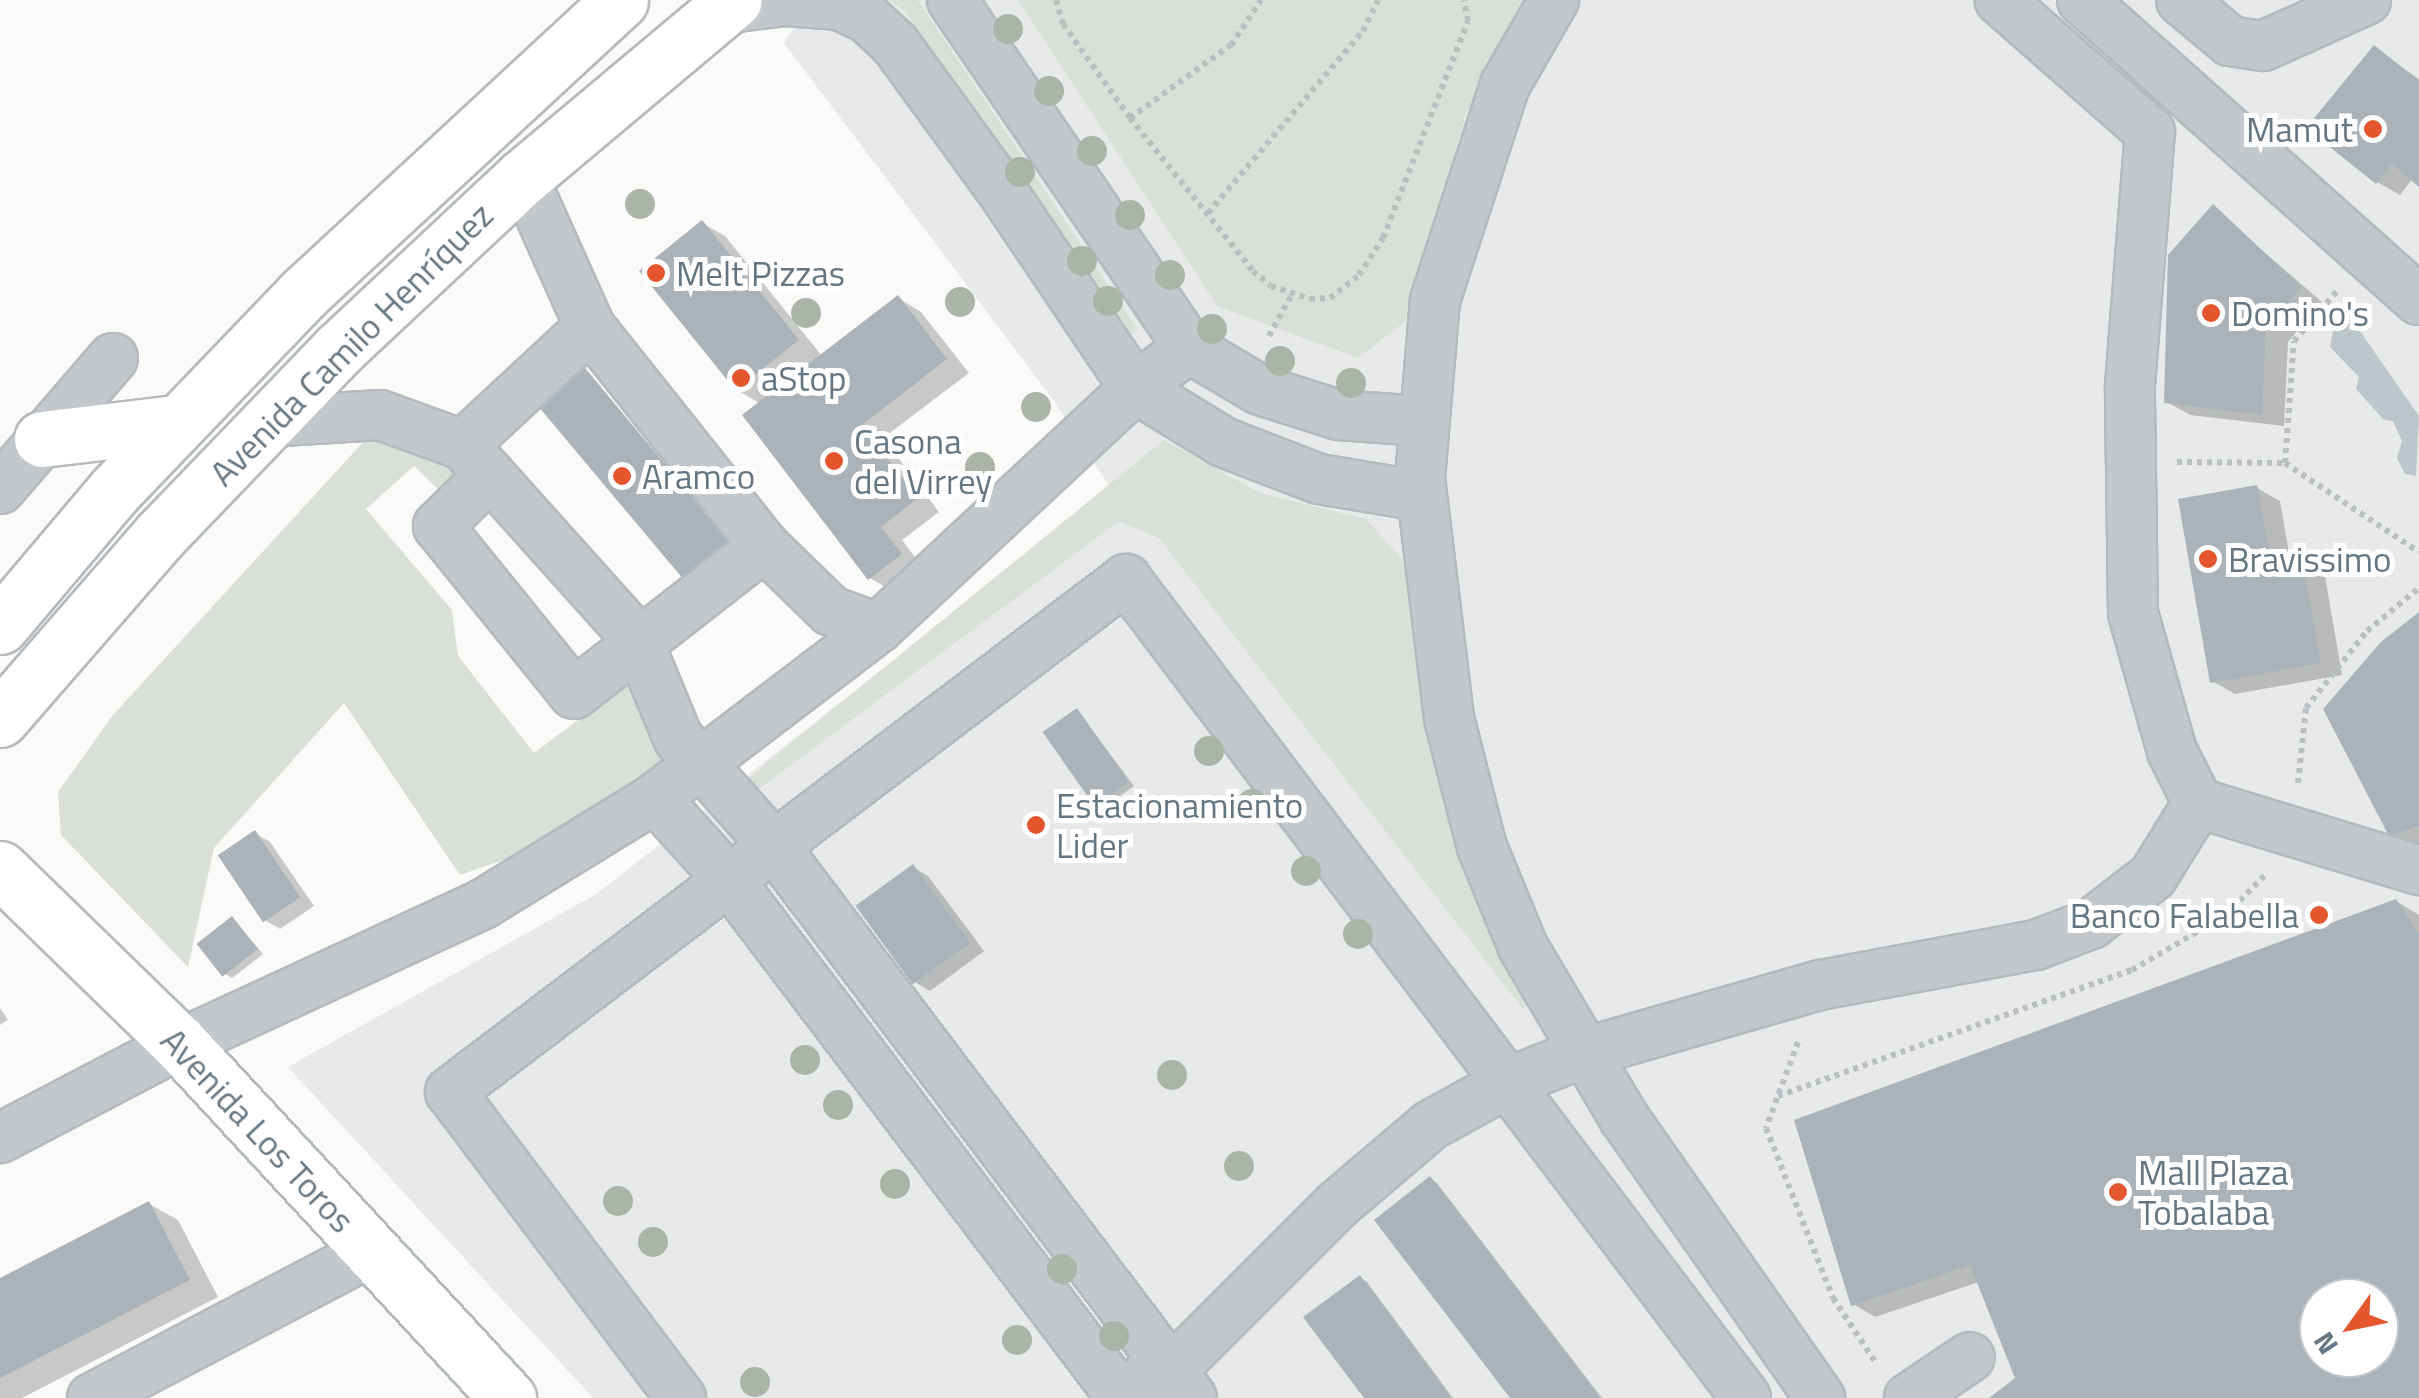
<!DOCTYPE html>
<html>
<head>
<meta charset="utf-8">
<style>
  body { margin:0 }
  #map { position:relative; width:2419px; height:1398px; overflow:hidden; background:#fafaf8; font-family:"Titillium Web",sans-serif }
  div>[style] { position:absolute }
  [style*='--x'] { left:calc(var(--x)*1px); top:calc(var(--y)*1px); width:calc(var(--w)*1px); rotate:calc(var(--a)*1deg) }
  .built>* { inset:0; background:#e8e9e9 }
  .green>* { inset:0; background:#dadfd7 }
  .water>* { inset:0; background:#bbc7cb }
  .shadow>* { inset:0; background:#0003 }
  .building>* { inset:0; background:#aab3b9; transform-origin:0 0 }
  .path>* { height:6px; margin-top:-3px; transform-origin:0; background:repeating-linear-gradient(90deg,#bbbfc2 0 5px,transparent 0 10px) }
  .roads { filter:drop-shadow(2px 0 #b5babe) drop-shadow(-2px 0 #b5babe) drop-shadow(0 2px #b5babe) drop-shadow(0 -2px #b5babe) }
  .minor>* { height:48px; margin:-24px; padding:0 24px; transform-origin:24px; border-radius:24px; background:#c3c8cc }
  .major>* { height:55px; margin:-27.5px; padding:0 27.5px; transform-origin:27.5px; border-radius:27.5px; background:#fff }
  .trees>* { width:30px; height:30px; margin:-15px; border-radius:50%; background:#aab4a7 }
  .dots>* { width:28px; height:28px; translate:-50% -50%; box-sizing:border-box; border:5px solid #fff; border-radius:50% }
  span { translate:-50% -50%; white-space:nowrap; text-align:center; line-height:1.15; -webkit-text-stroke:10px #fff; paint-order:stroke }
  .poi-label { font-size:35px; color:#657683 }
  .right { translate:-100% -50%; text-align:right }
  .left { translate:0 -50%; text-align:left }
  .street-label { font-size:35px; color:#657683 }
  .north { position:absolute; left:2299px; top:1278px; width:100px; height:100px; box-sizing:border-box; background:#fff; border:2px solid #c1c8cd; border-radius:50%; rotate:237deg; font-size:28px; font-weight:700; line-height:40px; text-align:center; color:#657683 }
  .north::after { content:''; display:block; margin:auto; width:35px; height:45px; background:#e4572e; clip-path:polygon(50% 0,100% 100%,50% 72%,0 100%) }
</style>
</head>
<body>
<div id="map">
  <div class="built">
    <div style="clip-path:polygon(evenodd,812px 0,1018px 0,1217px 306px,1465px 117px,1520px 0,2419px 0,2419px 1398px,593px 1398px,288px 1067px,598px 893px,1111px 489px,1054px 401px,784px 43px,812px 0,2319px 1298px,2379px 1298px,2379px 1358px,2319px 1358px,2319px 1298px)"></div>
  </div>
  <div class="green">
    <div style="clip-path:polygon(888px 0,918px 0,1138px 330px,1123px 337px,905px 11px)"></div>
    <div style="clip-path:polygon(1018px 0,1522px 0,1465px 117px,1406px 321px,1358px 358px,1217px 306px)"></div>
    <div style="clip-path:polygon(366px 439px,425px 441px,459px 469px,440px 491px,414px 466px,366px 509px,452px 610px,458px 656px,534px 753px,634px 678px,665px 766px,527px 852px,460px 875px,344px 703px,214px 848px,188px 967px,61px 835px,58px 792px,113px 715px)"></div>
    <div style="clip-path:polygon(1164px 440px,1260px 493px,1366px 519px,1409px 567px,1433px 732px,1467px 875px,1537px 996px,1523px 1009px,1159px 538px,1119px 521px,748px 797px,740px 785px)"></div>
  </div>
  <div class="water">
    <div style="clip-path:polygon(2346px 311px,2419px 416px,2416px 476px,2405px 474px,2397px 458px,2402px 441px,2393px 421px,2384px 420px,2356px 389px,2359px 377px,2330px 347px,2336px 316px)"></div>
  </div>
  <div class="shadow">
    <div style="clip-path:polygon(2374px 48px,2419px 79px,2419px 183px,2413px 178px,2400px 195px,2377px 182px)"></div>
    <div style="clip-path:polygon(2213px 208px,2322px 302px,2288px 342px,2284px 426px,2190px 415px,2167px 402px)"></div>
    <div style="clip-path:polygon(702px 223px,725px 236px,822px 356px,898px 298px,921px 312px,969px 373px,883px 438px,939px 512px,902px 540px,923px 568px,892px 591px,870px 578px,761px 404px,737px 390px)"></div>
    <div style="clip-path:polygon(583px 365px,737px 552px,533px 397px)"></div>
    <div style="clip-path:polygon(2257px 488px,2280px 501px,2290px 559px,2301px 557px,2324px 570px,2342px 675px,2235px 694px,2212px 681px)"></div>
    <div style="clip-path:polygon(2419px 615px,2419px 846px,2414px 847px,2391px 834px)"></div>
    <div style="clip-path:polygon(1077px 710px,1134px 786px,1104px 807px,1097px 803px)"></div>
    <div style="clip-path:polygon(255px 833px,270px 842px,314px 906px,280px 929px,265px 920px)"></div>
    <div style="clip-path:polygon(913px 867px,928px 876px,984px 951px,930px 991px,915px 982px)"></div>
    <div style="clip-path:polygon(evenodd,2396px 901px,2419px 915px,2419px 1398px,1994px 1398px,2018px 1379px,1979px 1282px,1875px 1317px,1853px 1304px,2396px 901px,2319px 1298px,2379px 1298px,2379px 1358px,2319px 1358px,2319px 1298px)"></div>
    <div style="clip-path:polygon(233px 919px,263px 954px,232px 978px,225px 974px)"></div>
    <div style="clip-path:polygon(0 1008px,8px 1020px,0 1025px)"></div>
    <div style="clip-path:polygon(1430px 1179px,1437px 1183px,1602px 1398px,1513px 1398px)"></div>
    <div style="clip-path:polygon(149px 1204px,178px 1220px,218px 1297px,22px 1398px,0 1398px,0 1280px)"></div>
    <div style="clip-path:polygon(1360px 1278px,1367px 1282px,1453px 1398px,1367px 1398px)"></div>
  </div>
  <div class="building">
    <div style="clip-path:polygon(2374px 45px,2419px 81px,2419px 187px,2392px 164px,2376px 184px,2306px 128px)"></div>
    <div style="clip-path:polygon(2213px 204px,2301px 287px,2266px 329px,2262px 415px,2164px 403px,2168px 255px)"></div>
    <div style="left:702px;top:220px;width:154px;height:81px;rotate:51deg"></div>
    <div style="clip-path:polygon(898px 295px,947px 359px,862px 425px,918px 498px,881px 527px,902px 554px,868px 580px,742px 415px)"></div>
    <div style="left:576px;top:358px;width:245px;height:60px;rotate:50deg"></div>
    <div style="clip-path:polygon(2257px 485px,2271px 560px,2301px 554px,2321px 663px,2210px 683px,2178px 499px)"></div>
    <div style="clip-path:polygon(2419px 612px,2419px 826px,2389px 836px,2323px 709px,2381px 642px)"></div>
    <div style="left:1077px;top:708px;width:90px;height:42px;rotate:55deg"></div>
    <div style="left:255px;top:830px;width:81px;height:45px;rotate:56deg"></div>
    <div style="left:913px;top:864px;width:97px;height:71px;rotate:54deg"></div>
    <div style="clip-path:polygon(evenodd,2396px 899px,2419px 934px,2419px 1398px,1989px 1398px,2015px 1378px,1970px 1265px,1851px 1306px,1794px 1120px,2396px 899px,2319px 1298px,2379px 1298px,2379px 1358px,2319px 1358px,2319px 1298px)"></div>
    <div style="left:232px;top:916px;width:42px;height:45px;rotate:52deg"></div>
    <div style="clip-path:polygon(1430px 1176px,1600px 1398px,1510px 1398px,1374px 1220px)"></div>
    <div style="clip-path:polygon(149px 1201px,190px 1280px,0 1378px,0 1278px)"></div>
    <div style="clip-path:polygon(1360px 1275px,1451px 1398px,1364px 1398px,1303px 1317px)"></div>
  </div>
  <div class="path">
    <div style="--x:1056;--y:0;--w:25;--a:74"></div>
    <div style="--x:1063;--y:24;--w:115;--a:54.5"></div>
    <div style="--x:1130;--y:118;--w:196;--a:51.2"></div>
    <div style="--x:1253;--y:271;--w:23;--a:40"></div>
    <div style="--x:1271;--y:286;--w:41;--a:18.4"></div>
    <div style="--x:1310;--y:299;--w:20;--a:-3"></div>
    <div style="--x:1330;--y:298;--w:37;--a:-38"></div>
    <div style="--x:1359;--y:275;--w:44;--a:-57"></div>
    <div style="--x:1383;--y:238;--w:233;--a:-68.6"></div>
    <div style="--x:1468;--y:21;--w:21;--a:-101"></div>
    <div style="--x:1130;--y:118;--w:125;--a:-35.9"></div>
    <div style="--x:1231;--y:45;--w:54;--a:-56.3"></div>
    <div style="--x:1208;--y:213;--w:239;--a:-49.6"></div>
    <div style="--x:1363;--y:31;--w:34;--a:-64"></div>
    <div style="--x:1269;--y:336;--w:46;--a:-61.2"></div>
    <div style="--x:2177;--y:462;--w:108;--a:0.5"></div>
    <div style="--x:2285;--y:463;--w:161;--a:33.6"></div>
    <div style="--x:2285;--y:463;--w:122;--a:-85.8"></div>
    <div style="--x:2294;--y:341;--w:67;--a:-49.2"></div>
    <div style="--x:2298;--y:783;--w:75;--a:-83.9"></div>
    <div style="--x:2306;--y:708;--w:98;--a:-51.6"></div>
    <div style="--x:2367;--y:631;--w:67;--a:-39.6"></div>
    <div style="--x:1798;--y:1042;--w:92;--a:110.4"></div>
    <div style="--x:1766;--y:1128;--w:183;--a:68.5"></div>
    <div style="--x:1833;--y:1298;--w:78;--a:56.5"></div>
    <div style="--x:1778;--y:1096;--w:376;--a:-19.6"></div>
    <div style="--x:2132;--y:970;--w:109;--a:-30.3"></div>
    <div style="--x:2226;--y:915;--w:59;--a:-45.7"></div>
  </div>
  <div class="roads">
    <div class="minor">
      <div style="--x:952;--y:0;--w:421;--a:55.7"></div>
      <div style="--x:1189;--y:348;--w:82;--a:30.6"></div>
      <div style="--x:1260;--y:390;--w:83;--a:17.6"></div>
      <div style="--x:1339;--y:415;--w:82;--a:4.2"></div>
      <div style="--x:1554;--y:0;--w:98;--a:120"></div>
      <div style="--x:1505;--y:85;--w:226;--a:108"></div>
      <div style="--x:1435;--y:300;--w:179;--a:94.8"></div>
      <div style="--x:1420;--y:478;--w:242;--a:83.1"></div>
      <div style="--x:1449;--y:718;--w:133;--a:75.7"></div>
      <div style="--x:1482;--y:847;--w:108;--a:67.7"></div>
      <div style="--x:1523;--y:947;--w:199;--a:59.4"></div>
      <div style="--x:1624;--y:1118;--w:342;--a:55"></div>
      <div style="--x:2082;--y:0;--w:451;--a:41.7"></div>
      <div style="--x:2181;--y:0;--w:64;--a:39.9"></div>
      <div style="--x:2230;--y:41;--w:33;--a:9"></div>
      <div style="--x:2263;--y:46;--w:113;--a:-24.1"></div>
      <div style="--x:722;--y:9;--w:64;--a:-7.2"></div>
      <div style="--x:785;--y:1;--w:54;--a:4.2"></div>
      <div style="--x:839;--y:5;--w:31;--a:25"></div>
      <div style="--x:867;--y:18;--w:38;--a:43"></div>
      <div style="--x:895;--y:44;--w:175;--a:53.9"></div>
      <div style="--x:998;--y:185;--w:245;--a:56"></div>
      <div style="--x:1135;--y:388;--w:103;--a:31.5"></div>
      <div style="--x:1223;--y:442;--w:103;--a:21.1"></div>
      <div style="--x:1319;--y:479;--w:103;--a:9.5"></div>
      <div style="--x:523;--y:177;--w:164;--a:65.9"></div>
      <div style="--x:590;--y:327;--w:280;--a:51.5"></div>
      <div style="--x:764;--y:546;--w:93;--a:44.1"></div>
      <div style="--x:831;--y:611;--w:50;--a:19.9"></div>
      <div style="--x:266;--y:422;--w:114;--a:-3.5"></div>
      <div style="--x:380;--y:415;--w:88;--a:19.9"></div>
      <div style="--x:463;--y:445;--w:261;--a:48.1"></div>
      <div style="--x:637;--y:639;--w:107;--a:67.5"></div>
      <div style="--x:678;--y:738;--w:144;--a:48.4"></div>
      <div style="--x:774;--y:846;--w:692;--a:52.87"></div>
      <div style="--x:463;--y:445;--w:173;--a:-42.9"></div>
      <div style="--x:490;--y:475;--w:73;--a:135.6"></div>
      <div style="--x:438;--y:526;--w:216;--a:51"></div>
      <div style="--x:574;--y:694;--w:241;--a:-37.9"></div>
      <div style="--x:0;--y:489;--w:173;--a:-49.2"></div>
      <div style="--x:655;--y:798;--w:110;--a:47.9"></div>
      <div style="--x:729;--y:880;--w:650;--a:52.81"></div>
      <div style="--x:2198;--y:803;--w:231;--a:16.9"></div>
      <div style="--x:0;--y:1138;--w:203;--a:-27.6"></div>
      <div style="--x:180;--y:1044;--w:334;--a:-24.8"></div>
      <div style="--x:483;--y:904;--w:202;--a:-31.6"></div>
      <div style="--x:655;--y:798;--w:280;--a:-37.3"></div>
      <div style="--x:878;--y:628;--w:352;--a:-43"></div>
      <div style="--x:1135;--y:388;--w:67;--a:-36.5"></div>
      <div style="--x:92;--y:1398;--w:316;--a:-27.7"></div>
      <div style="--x:681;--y:1398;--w:383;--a:-127"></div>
      <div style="--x:450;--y:1092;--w:849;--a:-37.19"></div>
      <div style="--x:1126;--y:579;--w:1027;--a:52.87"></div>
      <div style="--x:1130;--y:1398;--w:34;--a:-53"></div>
      <div style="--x:1150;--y:1371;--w:21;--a:0"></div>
      <div style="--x:1171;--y:1371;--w:235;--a:-45"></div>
      <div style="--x:1337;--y:1205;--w:123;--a:-40.4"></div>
      <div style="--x:1431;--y:1125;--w:87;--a:-28.9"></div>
      <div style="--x:1507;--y:1083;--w:82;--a:-21.5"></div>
      <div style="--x:1583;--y:1053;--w:247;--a:-16"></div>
      <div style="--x:1820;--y:985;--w:220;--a:-10.5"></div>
      <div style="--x:2036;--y:945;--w:59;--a:-20.9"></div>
      <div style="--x:2091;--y:924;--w:78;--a:-37.7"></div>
      <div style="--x:2153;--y:876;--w:86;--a:-58.3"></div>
      <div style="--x:2198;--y:803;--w:58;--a:-116.6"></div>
      <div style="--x:2172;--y:751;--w:143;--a:-105.8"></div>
      <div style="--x:2133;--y:613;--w:228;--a:-90.8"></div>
      <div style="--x:2130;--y:385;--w:254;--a:-85.5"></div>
      <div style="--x:2150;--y:132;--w:200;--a:-138.7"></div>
      <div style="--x:1909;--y:1398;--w:73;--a:-33.9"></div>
    </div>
    <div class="major">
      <div style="--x:42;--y:439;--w:136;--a:-6.8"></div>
      <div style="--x:0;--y:626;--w:178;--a:-49.8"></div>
      <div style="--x:115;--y:490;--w:272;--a:-46.2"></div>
      <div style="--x:303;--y:294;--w:432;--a:-42.8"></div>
      <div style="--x:0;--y:719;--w:244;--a:-49"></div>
      <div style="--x:160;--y:535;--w:258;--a:-46.1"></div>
      <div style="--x:339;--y:349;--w:252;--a:-43.1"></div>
      <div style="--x:523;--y:177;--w:275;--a:-40"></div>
      <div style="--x:0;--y:869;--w:251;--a:44.2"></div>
      <div style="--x:180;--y:1044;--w:483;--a:47.2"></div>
    </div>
  </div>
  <div class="trees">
    <div style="left:1008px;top:29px"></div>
    <div style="left:1049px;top:91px"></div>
    <div style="left:1092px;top:151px"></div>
    <div style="left:1020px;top:172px"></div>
    <div style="left:640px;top:204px"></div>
    <div style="left:1130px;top:215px"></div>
    <div style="left:1082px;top:261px"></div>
    <div style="left:1170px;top:275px"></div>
    <div style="left:1108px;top:301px"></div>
    <div style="left:960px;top:302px"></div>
    <div style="left:806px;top:313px"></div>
    <div style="left:1212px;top:329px"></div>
    <div style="left:1280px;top:361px"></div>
    <div style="left:1351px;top:383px"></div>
    <div style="left:1036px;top:407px"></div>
    <div style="left:980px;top:467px"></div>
    <div style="left:1209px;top:751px"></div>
    <div style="left:1252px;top:804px"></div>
    <div style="left:1306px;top:871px"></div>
    <div style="left:1358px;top:934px"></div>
    <div style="left:805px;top:1060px"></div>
    <div style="left:1172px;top:1075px"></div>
    <div style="left:838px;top:1105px"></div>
    <div style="left:1239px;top:1166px"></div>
    <div style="left:895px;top:1184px"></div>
    <div style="left:618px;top:1201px"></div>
    <div style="left:653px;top:1242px"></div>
    <div style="left:1062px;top:1269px"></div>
    <div style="left:1114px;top:1336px"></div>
    <div style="left:1017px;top:1340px"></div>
    <div style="left:755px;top:1382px"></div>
  </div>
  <div class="dots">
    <div style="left:2373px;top:129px;background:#e4572e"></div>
    <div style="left:656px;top:273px;background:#e4572e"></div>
    <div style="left:2211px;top:313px;background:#e4572e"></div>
    <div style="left:741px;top:378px;background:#e4572e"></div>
    <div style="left:834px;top:461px;background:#e4572e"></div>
    <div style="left:622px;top:476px;background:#e4572e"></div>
    <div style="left:2208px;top:559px;background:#e4572e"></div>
    <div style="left:1036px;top:825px;background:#e4572e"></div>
    <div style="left:2319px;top:915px;background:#e4572e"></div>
    <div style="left:2118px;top:1192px;background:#e4572e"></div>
  </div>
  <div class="poi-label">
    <span class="right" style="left:2353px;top:129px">Mamut</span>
    <span class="left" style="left:676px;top:273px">Melt Pizzas</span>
    <span class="left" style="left:2231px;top:313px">Domino's</span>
    <span class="left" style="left:761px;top:378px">aStop</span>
    <span class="left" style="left:854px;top:461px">Casona<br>del Virrey</span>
    <span class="left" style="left:642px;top:476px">Aramco</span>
    <span class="left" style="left:2228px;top:559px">Bravissimo</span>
    <span class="left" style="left:1056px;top:825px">Estacionamiento<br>Lider</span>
    <span class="right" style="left:2299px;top:915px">Banco Falabella</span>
    <span class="left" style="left:2138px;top:1192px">Mall Plaza<br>Tobalaba</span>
  </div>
  <div class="street-label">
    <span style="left:351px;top:344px;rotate:-45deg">Avenida Camilo Henríquez</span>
    <span style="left:258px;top:1130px;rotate:47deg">Avenida Los Toros</span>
  </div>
  <div class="north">N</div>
</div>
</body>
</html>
